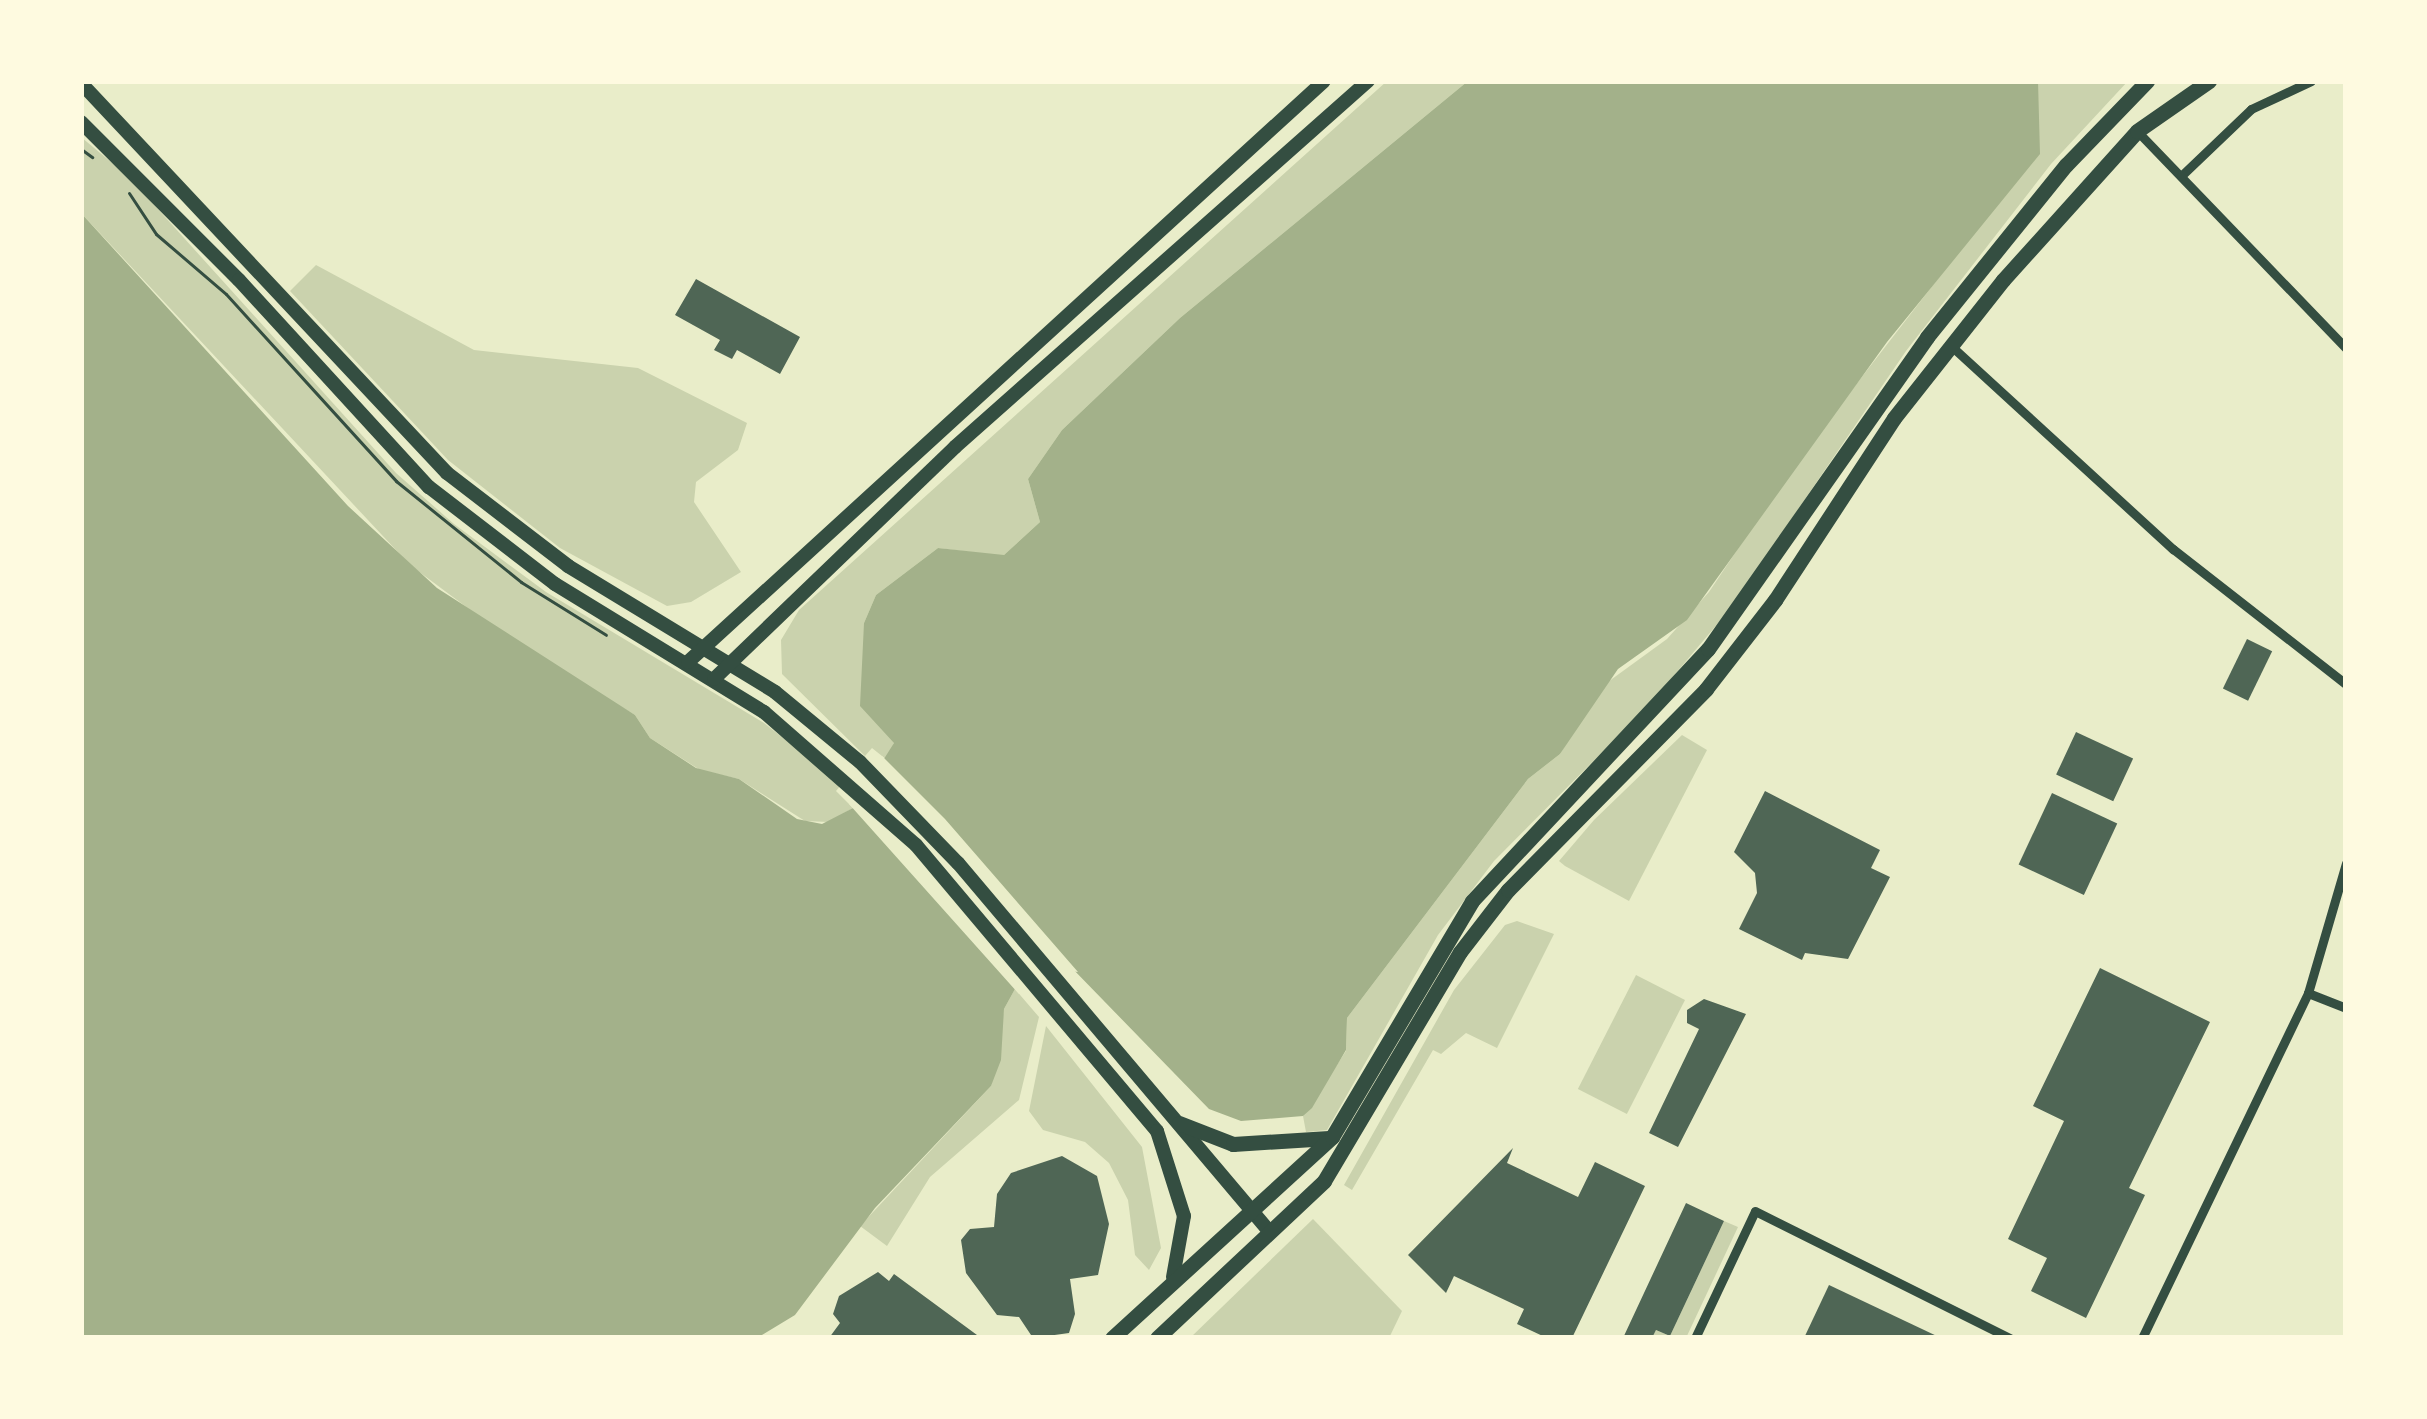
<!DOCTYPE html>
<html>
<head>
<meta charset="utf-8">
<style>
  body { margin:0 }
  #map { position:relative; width:2427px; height:1419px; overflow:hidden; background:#e9edc9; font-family:"Archivo Narrow",sans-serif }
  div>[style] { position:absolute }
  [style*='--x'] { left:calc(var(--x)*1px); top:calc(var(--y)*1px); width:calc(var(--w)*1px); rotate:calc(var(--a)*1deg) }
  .green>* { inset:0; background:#cad2ad; transform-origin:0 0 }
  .water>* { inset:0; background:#a3b18a }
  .pier>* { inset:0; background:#e9edc9 }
  .building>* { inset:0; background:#4f6655; transform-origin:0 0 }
  .path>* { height:3px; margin:-1.5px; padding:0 1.5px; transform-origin:1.5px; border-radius:1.5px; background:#344e41 }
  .minor>* { height:9px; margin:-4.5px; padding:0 4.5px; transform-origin:4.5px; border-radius:4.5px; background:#344e41 }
  .secondary>* { height:14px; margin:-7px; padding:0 7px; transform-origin:7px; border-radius:7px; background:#344e41 }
  .primary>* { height:15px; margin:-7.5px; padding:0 7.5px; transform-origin:7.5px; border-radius:7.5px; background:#344e41 }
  span { translate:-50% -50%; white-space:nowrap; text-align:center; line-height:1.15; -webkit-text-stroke:9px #fefae0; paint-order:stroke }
  .frame { position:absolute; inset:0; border:84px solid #fefae0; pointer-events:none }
</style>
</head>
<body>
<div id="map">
  <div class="green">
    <div style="clip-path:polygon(1387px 81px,1468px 81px,1180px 318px,1062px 430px,1028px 479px,1040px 522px,1003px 556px,938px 548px,876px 595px,864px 623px,894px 743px,887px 760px,872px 748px,865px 756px,782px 674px,781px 640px,799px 610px)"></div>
    <div style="clip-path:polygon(2049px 81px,2128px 81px,2051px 164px,1906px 351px,1730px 609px,1649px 705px,1494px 861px,1438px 935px,1327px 1130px,1306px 1132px,1303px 1116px,1346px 1051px,1347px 1018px,1528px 779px,1560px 754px,1601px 687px,1667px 639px,1709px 592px,1796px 462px,1947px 267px,2033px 82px)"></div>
    <div style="clip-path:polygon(81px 137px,129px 177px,396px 473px,454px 524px,546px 592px,764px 723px,842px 784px,836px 791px,853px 808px,829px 822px,805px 821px,739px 779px,700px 770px,650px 738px,635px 715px,524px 650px,410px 565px,81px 213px)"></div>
    <div style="clip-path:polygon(316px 265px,474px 350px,638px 368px,747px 423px,738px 450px,696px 482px,694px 502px,741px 572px,691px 602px,667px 606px,560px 548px,448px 460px,290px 291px)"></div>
    <div style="clip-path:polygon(1682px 735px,1707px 750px,1629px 901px,1565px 866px,1559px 861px,1594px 820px)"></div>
    <div style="clip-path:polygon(1517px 921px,1554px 934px,1497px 1048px,1466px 1033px,1441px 1054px,1433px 1050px,1352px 1190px,1344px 1185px,1454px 990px,1505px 925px)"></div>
    <div style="left:1636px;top:975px;width:55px;height:128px;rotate:27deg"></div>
    <div style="clip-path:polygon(1015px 989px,1039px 1017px,1019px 1100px,930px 1177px,887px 1246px,860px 1226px,991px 1086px,1004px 1009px)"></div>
    <div style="clip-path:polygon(1046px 1026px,1142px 1147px,1161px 1248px,1149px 1270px,1135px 1255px,1128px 1200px,1109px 1163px,1085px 1142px,1043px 1130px,1029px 1111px)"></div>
    <div style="clip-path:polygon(1313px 1219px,1402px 1311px,1389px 1338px,1190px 1338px)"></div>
    <div style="clip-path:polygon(1724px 1221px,1738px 1227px,1686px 1338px,1652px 1338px,1656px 1330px,1670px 1336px)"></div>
  </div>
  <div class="water">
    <div style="clip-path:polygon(1468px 81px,2038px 81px,2040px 154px,1887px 342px,1687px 620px,1618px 669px,1560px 754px,1528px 779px,1347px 1018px,1346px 1050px,1312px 1108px,1303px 1116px,1241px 1121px,1209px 1109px,1069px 965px,1015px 989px,1004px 1009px,1001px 1060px,991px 1086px,875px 1208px,795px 1315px,757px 1338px,81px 1338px,81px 213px,348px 506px,437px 588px,635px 715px,650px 738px,696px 768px,739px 779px,797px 819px,822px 824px,853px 808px,894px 743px,860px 706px,864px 623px,876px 595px,938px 548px,1004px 555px,1040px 522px,1028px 479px,1062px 430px,1180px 318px)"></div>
  </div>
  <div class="pier">
    <div style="clip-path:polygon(882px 756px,945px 819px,1078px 972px,1062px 970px,1019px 994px,849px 804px)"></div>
  </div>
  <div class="building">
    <div style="clip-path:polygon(696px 279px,800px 337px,780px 374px,737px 350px,732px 359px,714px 350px,720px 340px,675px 315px)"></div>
    <div style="left:2247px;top:639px;width:28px;height:55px;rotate:26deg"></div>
    <div style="left:2076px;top:732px;width:63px;height:47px;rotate:25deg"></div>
    <div style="clip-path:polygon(1765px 791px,1880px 850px,1871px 868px,1890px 877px,1848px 959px,1805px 953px,1802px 960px,1739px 929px,1757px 893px,1755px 873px,1734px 852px)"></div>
    <div style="left:2052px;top:793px;width:72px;height:79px;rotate:25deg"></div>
    <div style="clip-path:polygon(2100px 968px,2210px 1022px,2129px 1188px,2145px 1195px,2086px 1318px,2031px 1291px,2047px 1258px,2008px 1239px,2064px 1121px,2033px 1106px)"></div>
    <div style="clip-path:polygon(1704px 999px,1746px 1014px,1678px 1147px,1649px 1133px,1699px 1029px,1687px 1023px,1687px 1010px)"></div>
    <div style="clip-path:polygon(1513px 1148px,1507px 1163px,1578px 1197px,1595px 1162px,1645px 1186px,1572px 1338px,1547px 1338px,1517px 1324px,1524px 1309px,1454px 1276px,1446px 1293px,1408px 1255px)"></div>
    <div style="clip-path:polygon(1062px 1156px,1097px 1176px,1109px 1224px,1098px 1275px,1070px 1279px,1075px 1314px,1069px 1333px,1033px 1338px,1019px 1317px,997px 1315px,966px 1273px,961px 1240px,970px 1229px,994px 1227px,997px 1194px,1011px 1173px)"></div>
    <div style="clip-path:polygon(1686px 1203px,1724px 1221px,1670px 1336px,1656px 1330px,1652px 1338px,1623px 1338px)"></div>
    <div style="clip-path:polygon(878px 1272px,889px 1281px,894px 1274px,977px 1335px,829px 1338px,840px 1323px,833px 1314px,839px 1296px)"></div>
    <div style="clip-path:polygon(1829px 1285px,1941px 1338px,1804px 1338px)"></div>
  </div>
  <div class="path">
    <div style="--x:81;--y:149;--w:14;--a:36"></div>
    <div style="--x:129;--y:193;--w:49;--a:56.6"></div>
    <div style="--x:156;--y:234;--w:92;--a:40.6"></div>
    <div style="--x:226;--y:294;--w:253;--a:47.7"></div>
    <div style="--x:396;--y:481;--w:161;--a:38.9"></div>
    <div style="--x:521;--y:582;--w:100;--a:31.9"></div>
  </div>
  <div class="minor">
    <div style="--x:2137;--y:131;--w:301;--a:46.1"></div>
    <div style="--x:2181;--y:176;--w:97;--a:-43.7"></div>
    <div style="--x:2251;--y:109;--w:66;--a:-25"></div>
    <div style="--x:1949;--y:344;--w:304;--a:42.5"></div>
    <div style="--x:2173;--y:549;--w:219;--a:38"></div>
    <div style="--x:2308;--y:993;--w:41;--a:21.5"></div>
    <div style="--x:1695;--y:1338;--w:140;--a:-64.7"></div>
    <div style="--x:1755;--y:1211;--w:285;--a:26.5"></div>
    <div style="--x:2142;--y:1338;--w:383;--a:-64.3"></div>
    <div style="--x:2308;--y:993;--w:135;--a:-73.7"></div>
  </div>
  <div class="secondary">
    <div style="--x:81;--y:83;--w:535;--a:46.82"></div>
    <div style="--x:447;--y:473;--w:153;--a:37.5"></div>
    <div style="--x:568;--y:566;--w:242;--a:31.3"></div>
    <div style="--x:775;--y:692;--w:110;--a:39.5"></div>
    <div style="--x:860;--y:762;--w:141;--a:45.9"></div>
    <div style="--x:958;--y:863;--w:483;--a:49.8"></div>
    <div style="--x:81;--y:122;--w:223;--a:45"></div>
    <div style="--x:239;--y:280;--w:281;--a:47.5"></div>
    <div style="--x:429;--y:487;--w:159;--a:37.6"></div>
    <div style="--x:555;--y:584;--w:245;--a:31.5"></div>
    <div style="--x:764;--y:712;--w:202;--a:41.2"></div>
    <div style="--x:916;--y:845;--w:374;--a:49.9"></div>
    <div style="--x:1157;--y:1131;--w:89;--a:72.4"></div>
    <div style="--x:1184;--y:1216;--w:62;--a:100.2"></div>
    <div style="--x:688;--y:662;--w:861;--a:-42.41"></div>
    <div style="--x:714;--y:679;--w:335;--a:-43.9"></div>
    <div style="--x:955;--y:447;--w:552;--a:-41.55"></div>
  </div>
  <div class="primary">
    <div style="--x:1179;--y:1123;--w:58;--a:21.3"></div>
    <div style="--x:1233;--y:1144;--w:96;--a:-3.6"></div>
    <div style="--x:1112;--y:1338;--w:298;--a:-42.4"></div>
    <div style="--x:1332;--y:1137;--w:274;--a:-59.3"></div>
    <div style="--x:1472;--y:901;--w:345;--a:-46.9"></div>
    <div style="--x:1708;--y:649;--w:381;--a:-54.9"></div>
    <div style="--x:1927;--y:337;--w:221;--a:-51.1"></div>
    <div style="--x:2066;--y:165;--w:117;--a:-46"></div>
    <div style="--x:1157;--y:1338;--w:229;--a:-43.2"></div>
    <div style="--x:1324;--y:1181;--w:266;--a:-59.3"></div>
    <div style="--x:1460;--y:952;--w:78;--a:-52.3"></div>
    <div style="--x:1508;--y:890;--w:282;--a:-45.4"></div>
    <div style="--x:1706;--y:689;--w:113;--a:-52.2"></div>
    <div style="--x:1775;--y:600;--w:217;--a:-56.8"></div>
    <div style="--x:1894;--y:418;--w:176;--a:-51.7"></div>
    <div style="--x:2003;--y:280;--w:200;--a:-48"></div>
    <div style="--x:2137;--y:131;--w:88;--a:-34.8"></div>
  </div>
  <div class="frame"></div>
</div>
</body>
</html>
